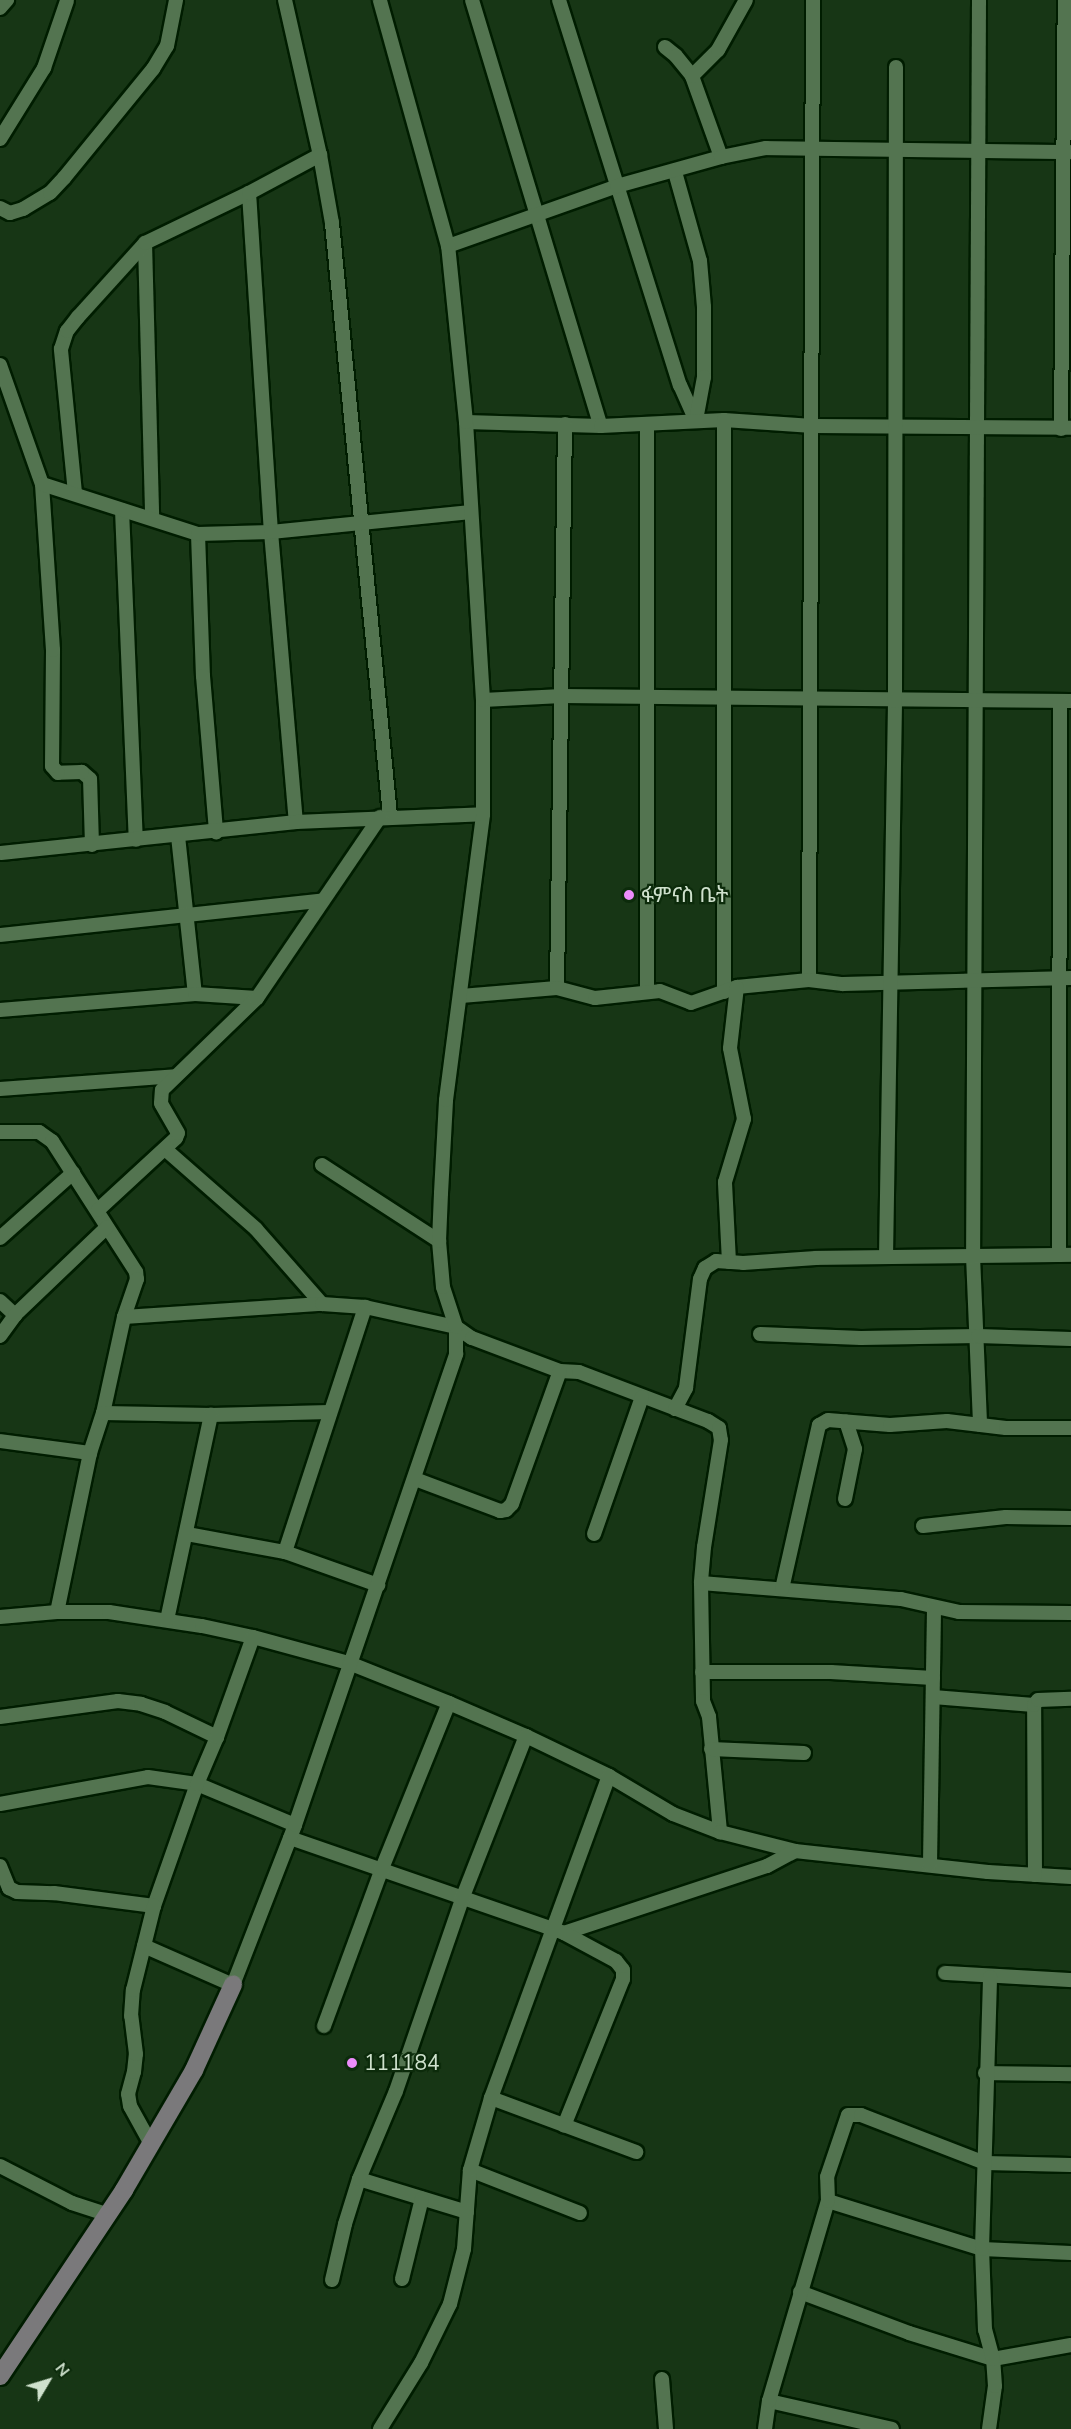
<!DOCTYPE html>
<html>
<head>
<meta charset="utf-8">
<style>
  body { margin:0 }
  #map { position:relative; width:1071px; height:2429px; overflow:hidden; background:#173615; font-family:"Nunito Sans","Noto Sans Ethiopic",sans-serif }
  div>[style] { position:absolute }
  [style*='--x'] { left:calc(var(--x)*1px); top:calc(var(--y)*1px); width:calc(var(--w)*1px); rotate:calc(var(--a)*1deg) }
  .roads { filter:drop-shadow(2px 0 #001d00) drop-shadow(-2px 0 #001d00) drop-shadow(0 2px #001d00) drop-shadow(0 -2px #001d00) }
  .street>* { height:14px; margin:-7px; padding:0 7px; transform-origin:7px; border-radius:7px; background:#537450 }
  .secondary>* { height:18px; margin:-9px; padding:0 9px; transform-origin:9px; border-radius:9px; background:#7a797b }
  .dots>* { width:16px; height:16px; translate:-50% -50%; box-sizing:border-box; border:3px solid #0c2b0b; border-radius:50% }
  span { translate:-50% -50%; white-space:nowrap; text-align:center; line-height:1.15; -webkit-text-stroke:4.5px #0c2b0b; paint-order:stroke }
  .poi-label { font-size:21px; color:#cfe1cd }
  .left { translate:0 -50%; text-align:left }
  .north { position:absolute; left:18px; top:2351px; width:60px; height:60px; -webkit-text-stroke:4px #0c2b0b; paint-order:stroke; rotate:52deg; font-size:16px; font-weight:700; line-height:24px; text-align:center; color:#cfe1cd }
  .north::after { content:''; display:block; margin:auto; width:21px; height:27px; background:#cfe1cd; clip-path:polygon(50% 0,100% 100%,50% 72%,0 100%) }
</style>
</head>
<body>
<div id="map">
  <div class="roads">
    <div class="street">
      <div style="--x:285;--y:0;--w:159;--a:77.3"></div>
      <div style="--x:320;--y:155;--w:69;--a:80"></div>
      <div style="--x:332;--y:223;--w:596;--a:84.41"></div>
      <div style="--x:472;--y:0;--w:445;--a:73.2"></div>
      <div style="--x:559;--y:0;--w:404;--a:72.6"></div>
      <div style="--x:680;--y:385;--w:39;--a:66"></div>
      <div style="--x:979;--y:0;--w:1256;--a:90.27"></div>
      <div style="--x:973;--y:1256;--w:169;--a:87.6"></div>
      <div style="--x:0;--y:8;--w:11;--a:-49"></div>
      <div style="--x:665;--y:47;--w:14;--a:39"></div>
      <div style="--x:676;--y:56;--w:26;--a:51"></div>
      <div style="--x:0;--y:139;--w:84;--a:-58.2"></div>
      <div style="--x:44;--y:68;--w:71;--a:-71.1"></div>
      <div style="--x:721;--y:157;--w:86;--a:-109.7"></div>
      <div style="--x:692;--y:76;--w:37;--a:-45"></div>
      <div style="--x:718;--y:50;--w:57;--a:-60.8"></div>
      <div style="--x:675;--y:172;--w:92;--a:74.3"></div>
      <div style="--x:700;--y:261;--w:46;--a:85"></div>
      <div style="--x:704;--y:307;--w:70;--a:90"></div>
      <div style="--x:704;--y:377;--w:44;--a:100.5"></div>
      <div style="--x:249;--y:193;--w:340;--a:86.3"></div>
      <div style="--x:271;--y:532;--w:291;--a:85.1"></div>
      <div style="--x:0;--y:208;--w:11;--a:27"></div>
      <div style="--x:10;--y:213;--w:14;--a:-17"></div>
      <div style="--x:23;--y:209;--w:31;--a:-31"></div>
      <div style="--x:50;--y:193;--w:21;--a:-47"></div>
      <div style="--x:64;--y:178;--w:141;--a:-50.8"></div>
      <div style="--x:153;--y:69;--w:27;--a:-59"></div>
      <div style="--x:167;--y:46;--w:47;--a:-78.9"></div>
      <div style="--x:145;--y:243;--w:275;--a:88.5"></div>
      <div style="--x:448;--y:246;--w:179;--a:-19.5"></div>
      <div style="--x:617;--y:186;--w:108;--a:-15.6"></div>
      <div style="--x:721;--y:157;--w:46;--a:-11.3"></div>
      <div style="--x:766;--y:148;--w:305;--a:0.8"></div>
      <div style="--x:0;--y:365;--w:126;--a:70.6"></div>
      <div style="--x:466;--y:422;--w:135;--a:1.7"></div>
      <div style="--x:601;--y:426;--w:123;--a:-2.8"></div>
      <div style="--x:724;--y:420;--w:89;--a:3.9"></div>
      <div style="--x:813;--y:426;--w:258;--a:0.4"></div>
      <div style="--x:1061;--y:429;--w:429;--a:-89.5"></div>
      <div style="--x:75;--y:493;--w:145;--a:-95.6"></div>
      <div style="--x:61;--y:349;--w:19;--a:-72"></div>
      <div style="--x:67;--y:331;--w:18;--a:-52"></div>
      <div style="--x:78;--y:317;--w:100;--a:-47.8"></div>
      <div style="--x:145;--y:243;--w:115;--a:-25.7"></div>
      <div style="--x:249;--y:193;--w:81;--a:-28.2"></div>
      <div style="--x:122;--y:510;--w:330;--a:87.6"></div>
      <div style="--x:198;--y:534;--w:142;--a:88"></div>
      <div style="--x:203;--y:676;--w:157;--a:85.2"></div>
      <div style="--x:483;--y:700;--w:79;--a:-2.9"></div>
      <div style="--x:562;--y:696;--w:509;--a:0.56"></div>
      <div style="--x:178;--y:836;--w:159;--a:83.9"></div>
      <div style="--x:92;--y:845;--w:66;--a:-91.7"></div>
      <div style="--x:90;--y:779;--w:11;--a:-139"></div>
      <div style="--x:82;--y:772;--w:24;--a:178"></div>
      <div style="--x:58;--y:773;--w:9;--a:-131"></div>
      <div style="--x:52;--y:766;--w:116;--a:-89.5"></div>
      <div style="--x:53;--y:650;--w:166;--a:-93.8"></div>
      <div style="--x:42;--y:484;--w:164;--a:17.8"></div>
      <div style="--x:198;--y:534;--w:73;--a:-1.6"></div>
      <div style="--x:271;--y:532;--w:201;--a:-5.7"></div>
      <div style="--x:1;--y:853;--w:297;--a:-6"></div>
      <div style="--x:296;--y:822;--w:187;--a:-2.4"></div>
      <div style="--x:0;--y:935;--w:322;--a:-6.1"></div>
      <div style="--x:809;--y:980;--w:980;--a:-89.77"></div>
      <div style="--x:557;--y:988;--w:564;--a:-89.19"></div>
      <div style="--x:647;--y:992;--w:567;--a:-90"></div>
      <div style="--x:724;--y:992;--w:572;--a:-90"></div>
      <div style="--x:461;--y:996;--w:96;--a:-4.8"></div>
      <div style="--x:557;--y:988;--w:39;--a:15"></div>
      <div style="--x:595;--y:998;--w:65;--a:-6.1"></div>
      <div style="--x:660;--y:991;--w:33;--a:21"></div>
      <div style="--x:691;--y:1003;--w:49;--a:-19.2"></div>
      <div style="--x:737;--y:987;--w:72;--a:-5.6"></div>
      <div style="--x:809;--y:980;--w:34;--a:7"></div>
      <div style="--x:843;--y:984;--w:228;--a:-1.5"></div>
      <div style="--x:0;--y:1010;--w:196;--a:-4.7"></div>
      <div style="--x:195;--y:994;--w:62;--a:3.7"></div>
      <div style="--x:0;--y:1089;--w:176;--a:-4.2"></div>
      <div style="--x:0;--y:1132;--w:39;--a:0"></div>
      <div style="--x:39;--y:1132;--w:16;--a:35"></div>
      <div style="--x:52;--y:1141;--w:156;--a:57.3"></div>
      <div style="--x:136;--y:1272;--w:7;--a:82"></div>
      <div style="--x:137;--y:1279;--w:40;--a:108.9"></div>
      <div style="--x:124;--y:1317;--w:98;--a:102.3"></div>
      <div style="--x:103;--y:1413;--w:42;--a:108"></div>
      <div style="--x:90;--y:1453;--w:162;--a:101.7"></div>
      <div style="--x:165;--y:1149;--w:121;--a:41.3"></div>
      <div style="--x:256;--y:1229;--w:100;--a:48.7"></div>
      <div style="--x:322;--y:1165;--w:140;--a:33"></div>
      <div style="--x:98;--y:1210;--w:106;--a:-42.7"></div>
      <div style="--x:176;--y:1138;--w:5;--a:-68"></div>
      <div style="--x:178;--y:1133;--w:34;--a:-120"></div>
      <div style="--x:161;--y:1103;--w:13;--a:-86"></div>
      <div style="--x:162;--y:1090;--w:132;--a:-44.1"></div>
      <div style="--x:257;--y:998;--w:219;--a:-55.8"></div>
      <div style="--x:0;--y:1238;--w:98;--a:-41.7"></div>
      <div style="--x:1059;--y:1255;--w:554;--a:-89.9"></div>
      <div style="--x:886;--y:1257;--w:556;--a:-89.07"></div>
      <div style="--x:895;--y:701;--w:634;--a:-89.91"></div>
      <div style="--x:729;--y:1262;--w:80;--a:-92.9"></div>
      <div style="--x:725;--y:1182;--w:66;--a:-73.2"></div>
      <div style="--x:744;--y:1119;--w:72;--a:-101.2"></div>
      <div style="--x:730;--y:1048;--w:61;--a:-83.5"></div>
      <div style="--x:0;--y:1301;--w:21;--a:43"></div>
      <div style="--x:124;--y:1317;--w:198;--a:-3.8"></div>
      <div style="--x:322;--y:1304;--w:43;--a:4"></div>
      <div style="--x:365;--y:1307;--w:93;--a:12.4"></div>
      <div style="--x:456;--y:1327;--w:19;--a:35"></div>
      <div style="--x:472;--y:1338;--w:94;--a:20.6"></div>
      <div style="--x:560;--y:1371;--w:19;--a:3"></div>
      <div style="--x:579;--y:1372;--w:138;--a:20.8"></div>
      <div style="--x:708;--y:1421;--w:13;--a:32"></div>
      <div style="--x:719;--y:1428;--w:12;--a:81"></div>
      <div style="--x:721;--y:1440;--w:108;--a:99"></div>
      <div style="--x:704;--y:1547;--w:36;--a:95"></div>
      <div style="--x:701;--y:1583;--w:118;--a:89"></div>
      <div style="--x:703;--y:1701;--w:17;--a:69"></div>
      <div style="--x:709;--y:1717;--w:116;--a:84.5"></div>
      <div style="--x:760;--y:1334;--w:101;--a:2.3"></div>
      <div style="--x:861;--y:1338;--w:117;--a:-1"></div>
      <div style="--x:978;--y:1336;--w:93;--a:1.8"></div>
      <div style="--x:0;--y:1336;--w:26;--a:-54"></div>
      <div style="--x:15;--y:1315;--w:127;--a:-43.7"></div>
      <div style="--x:675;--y:1409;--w:24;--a:-62"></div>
      <div style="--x:686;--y:1388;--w:110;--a:-82.7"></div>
      <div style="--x:700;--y:1279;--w:12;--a:-66"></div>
      <div style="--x:705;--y:1268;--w:13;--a:-32"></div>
      <div style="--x:716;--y:1261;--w:27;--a:4"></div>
      <div style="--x:743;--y:1263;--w:73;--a:-3.9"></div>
      <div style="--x:816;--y:1258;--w:255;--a:-0.7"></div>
      <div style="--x:103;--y:1413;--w:108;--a:1.1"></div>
      <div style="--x:211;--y:1415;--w:119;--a:-1.4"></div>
      <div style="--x:0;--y:1441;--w:91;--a:7.6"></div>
      <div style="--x:415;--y:1479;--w:91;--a:20.6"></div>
      <div style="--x:500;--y:1511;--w:6;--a:-9"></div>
      <div style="--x:506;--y:1510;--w:8;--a:-45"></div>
      <div style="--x:512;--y:1504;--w:141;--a:-70.2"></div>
      <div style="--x:845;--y:1499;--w:51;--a:-78.7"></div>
      <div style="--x:855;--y:1449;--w:29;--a:-108"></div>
      <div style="--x:923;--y:1526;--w:83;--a:-6.2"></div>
      <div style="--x:1006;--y:1517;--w:65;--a:0.9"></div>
      <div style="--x:187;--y:1534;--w:100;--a:10.4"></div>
      <div style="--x:285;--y:1552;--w:99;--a:19.5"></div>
      <div style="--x:594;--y:1534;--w:145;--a:-70.7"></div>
      <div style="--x:285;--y:1552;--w:258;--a:-71.9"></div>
      <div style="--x:701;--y:1583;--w:201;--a:4.6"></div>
      <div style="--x:901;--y:1599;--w:59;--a:12.6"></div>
      <div style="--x:959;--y:1612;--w:112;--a:0.5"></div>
      <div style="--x:782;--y:1589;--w:168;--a:-77.3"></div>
      <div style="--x:819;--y:1425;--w:10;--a:-29"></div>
      <div style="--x:828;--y:1420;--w:62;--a:4.6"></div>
      <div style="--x:890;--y:1425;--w:57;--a:-4"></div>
      <div style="--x:947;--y:1421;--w:59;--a:6.8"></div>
      <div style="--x:1006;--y:1428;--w:65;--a:0"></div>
      <div style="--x:0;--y:1617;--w:57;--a:-5"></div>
      <div style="--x:57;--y:1612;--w:52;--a:0"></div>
      <div style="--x:109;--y:1612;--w:94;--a:8.6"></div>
      <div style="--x:202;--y:1626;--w:52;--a:12.2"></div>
      <div style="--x:253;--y:1637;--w:99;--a:15.2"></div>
      <div style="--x:349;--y:1663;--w:108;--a:21.8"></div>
      <div style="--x:449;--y:1703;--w:84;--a:23.2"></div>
      <div style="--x:526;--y:1736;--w:92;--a:25.7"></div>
      <div style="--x:609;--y:1776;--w:74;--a:30.7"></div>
      <div style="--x:673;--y:1814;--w:50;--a:21"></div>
      <div style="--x:720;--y:1832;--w:77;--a:14.2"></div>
      <div style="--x:795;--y:1851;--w:194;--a:6.2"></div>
      <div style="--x:988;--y:1872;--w:83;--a:3.4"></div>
      <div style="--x:167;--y:1620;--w:210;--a:-77.9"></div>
      <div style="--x:702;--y:1672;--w:129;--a:0"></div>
      <div style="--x:831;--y:1672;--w:102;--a:3.4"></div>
      <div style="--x:933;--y:1697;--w:101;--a:4.5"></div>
      <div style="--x:0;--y:1717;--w:119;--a:-7.7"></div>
      <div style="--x:118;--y:1701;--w:23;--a:7"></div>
      <div style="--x:141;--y:1704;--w:25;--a:18"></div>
      <div style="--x:165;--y:1712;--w:58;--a:25.7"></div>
      <div style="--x:711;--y:1749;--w:93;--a:2.5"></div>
      <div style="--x:0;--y:1804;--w:150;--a:-10.3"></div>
      <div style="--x:148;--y:1777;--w:49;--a:8.1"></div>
      <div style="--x:197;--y:1784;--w:106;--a:22.7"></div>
      <div style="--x:290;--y:1838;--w:290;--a:19.1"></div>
      <div style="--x:564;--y:1933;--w:214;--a:-18.3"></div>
      <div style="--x:767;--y:1866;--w:32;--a:-28"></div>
      <div style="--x:930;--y:1864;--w:257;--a:-89.1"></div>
      <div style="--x:0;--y:1866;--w:24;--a:68"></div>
      <div style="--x:9;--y:1888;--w:9;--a:27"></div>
      <div style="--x:17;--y:1892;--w:37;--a:2"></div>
      <div style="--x:54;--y:1893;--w:101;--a:7.4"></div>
      <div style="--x:154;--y:1906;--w:129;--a:-70.6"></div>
      <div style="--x:197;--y:1784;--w:51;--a:-66.9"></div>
      <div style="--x:217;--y:1737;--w:106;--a:-70.2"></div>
      <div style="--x:1035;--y:1875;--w:170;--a:-90.3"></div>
      <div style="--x:1034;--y:1705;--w:6;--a:-51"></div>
      <div style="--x:1038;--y:1700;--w:33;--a:-2"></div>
      <div style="--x:564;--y:1933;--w:59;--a:28.3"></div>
      <div style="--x:616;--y:1961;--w:11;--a:52"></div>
      <div style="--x:623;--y:1970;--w:9;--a:90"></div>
      <div style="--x:623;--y:1979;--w:158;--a:111.9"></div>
      <div style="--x:144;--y:1946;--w:97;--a:23.7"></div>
      <div style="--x:233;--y:1985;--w:172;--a:-68.8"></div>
      <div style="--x:295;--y:1825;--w:498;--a:-71.1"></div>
      <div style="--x:456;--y:1354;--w:27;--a:-90"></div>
      <div style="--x:456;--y:1327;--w:42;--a:-108"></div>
      <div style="--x:443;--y:1287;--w:46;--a:-95"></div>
      <div style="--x:439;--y:1241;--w:48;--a:-87.6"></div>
      <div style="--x:441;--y:1193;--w:93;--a:-86.9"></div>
      <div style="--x:446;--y:1100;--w:288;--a:-82.6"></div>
      <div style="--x:483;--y:814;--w:114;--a:-90"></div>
      <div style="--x:483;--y:700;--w:279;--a:-93.5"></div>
      <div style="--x:466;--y:422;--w:177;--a:-95.8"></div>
      <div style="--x:448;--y:246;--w:255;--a:-105.5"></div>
      <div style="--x:945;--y:1973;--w:126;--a:3.2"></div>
      <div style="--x:324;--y:2026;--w:165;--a:-69.8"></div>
      <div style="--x:381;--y:1871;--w:181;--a:-68"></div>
      <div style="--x:985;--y:2073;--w:86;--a:0.7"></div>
      <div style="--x:491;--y:2098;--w:155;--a:20.4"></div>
      <div style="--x:151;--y:2144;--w:43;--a:-118.9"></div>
      <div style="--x:130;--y:2106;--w:12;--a:-99"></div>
      <div style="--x:128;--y:2094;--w:23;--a:-75"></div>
      <div style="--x:134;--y:2072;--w:18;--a:-84"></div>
      <div style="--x:136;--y:2054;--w:38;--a:-97"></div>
      <div style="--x:131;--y:2016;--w:26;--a:-86"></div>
      <div style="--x:133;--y:1990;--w:87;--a:-76"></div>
      <div style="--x:0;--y:2166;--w:81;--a:27.2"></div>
      <div style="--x:72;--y:2203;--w:38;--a:18"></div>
      <div style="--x:470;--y:2170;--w:118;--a:21.4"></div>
      <div style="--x:359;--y:2179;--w:113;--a:17"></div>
      <div style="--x:828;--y:2201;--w:161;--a:17.3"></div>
      <div style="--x:982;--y:2249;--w:89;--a:2.6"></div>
      <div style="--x:402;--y:2279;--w:83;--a:-76.1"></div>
      <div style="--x:332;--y:2280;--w:57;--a:-76.9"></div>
      <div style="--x:345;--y:2224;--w:47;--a:-72.7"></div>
      <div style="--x:359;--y:2179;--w:95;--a:-67.2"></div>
      <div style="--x:396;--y:2091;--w:203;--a:-71"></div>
      <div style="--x:462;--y:1899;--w:175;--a:-68.6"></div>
      <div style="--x:800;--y:2292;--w:116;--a:20.6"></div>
      <div style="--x:909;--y:2333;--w:88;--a:17.2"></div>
      <div style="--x:993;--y:2359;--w:79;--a:-10.2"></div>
      <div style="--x:662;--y:2379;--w:50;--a:85.4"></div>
      <div style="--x:769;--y:2401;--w:126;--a:12.8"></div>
      <div style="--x:380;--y:2429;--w:78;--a:-58.2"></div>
      <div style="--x:421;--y:2363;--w:66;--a:-63.8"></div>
      <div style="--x:450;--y:2304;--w:57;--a:-75.7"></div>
      <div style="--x:464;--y:2249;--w:79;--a:-85.7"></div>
      <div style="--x:470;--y:2170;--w:75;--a:-73.7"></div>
      <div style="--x:491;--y:2098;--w:343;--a:-69.9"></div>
      <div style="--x:765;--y:2429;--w:28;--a:-82"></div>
      <div style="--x:769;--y:2401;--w:209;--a:-73.6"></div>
      <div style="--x:828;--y:2201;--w:24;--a:-92"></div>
      <div style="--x:827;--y:2177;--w:65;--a:-71.3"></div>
      <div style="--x:848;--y:2115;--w:13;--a:0"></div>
      <div style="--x:861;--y:2115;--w:133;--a:21.2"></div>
      <div style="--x:985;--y:2163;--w:86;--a:1.3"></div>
      <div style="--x:989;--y:2429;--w:43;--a:-82.1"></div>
      <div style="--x:995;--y:2386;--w:27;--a:-94"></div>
      <div style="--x:993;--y:2359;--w:30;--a:-105"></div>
      <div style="--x:985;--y:2330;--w:81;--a:-92.1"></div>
      <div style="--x:982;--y:2249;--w:272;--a:-88.3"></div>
    </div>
    <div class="secondary">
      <div style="--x:0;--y:2376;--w:224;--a:-56.3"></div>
      <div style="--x:124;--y:2190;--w:139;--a:-59.7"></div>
      <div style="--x:194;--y:2070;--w:94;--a:-65.4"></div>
    </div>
  </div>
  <div class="dots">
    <div style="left:629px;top:895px;background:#ec8cfa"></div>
    <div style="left:352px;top:2063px;background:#ec8cfa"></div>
  </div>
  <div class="poi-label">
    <span class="left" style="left:641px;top:895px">ፋምናስ ቤት</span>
    <span class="left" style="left:364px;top:2063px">111184</span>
  </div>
  <div class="north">N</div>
</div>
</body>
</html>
